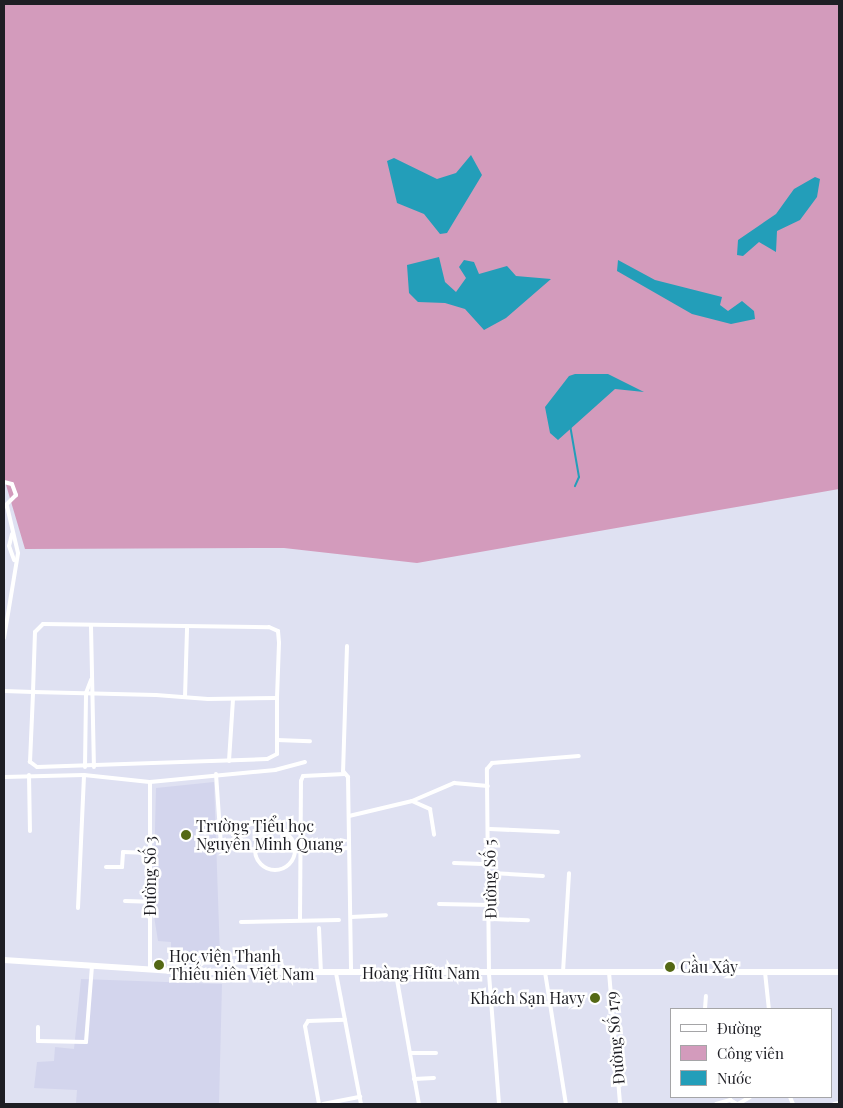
<!DOCTYPE html>
<html>
<head>
<meta charset="utf-8">
<style>
  body { margin:0 }
  #map { position:relative; width:843px; height:1108px; overflow:hidden; background:#dfe1f2; font-family:"Playfair Display",serif }
  div>[style] { position:absolute }
  [style*='--x'] { left:calc(var(--x)*1px); top:calc(var(--y)*1px); width:calc(var(--w)*1px); rotate:calc(var(--a)*1deg) }
  .built>* { inset:0; background:#d3d5ed }
  .green>* { inset:0; background:#d39bbc }
  .water>* { inset:0; background:#239eb9 }
  .stream>* { height:2px; margin:-1px; padding:0 1px; transform-origin:1px; border-radius:1px; background:#239eb9 }
  .minor>* { height:4px; margin:-2px; padding:0 2px; transform-origin:2px; border-radius:2px; background:#fff }
  .minor>.ring { margin:-2px; padding:0; box-sizing:content-box; background:none; border:4px solid #fff; border-radius:50% }
  .secondary>* { height:5.5px; margin:-2.75px; padding:0 2.75px; transform-origin:2.75px; border-radius:2.75px; background:#fff }
  .dots>* { width:14px; height:14px; translate:-50% -50%; box-sizing:border-box; border:2px solid #fff; border-radius:50% }
  span { translate:-50% -50%; white-space:nowrap; text-align:center; line-height:1.15; -webkit-text-stroke:5px #fff; paint-order:stroke }
  .poi-label { font-size:16px; color:#1e1e24 }
  .left { translate:0 -50%; text-align:left }
  .right { translate:-100% -50%; text-align:right }
  .street-label { font-size:16px; color:#1e1e24 }
  .frame { position:absolute; inset:0; border:5px solid #1e1e24; pointer-events:none }
  .legend { position:absolute; left:670px; top:1008px; width:162px; height:90px; box-sizing:border-box; background:#fff; border:1px solid #a5a5a7; margin:0; padding:6px 9px; list-style:none; font-size:15px; color:#1e1e24 }
  .legend li { display:flex; align-items:center; gap:10px; height:25px }
  .legend b { width:25px; border:1px solid #a5a5a7 }
</style>
</head>
<body>
<div id="map">
  <div class="built">
    <div style="clip-path:polygon(214px 782px,220px 956px,171px 954px,171px 942px,158px 941px,153px 910px,156px 788px)"></div>
    <div style="clip-path:polygon(81px 979px,222px 984px,219px 1104px,76px 1104px,77px 1090px,34px 1088px,37px 1062px,54px 1061px,55px 1047px,74px 1049px)"></div>
  </div>
  <div class="green">
    <div style="clip-path:polygon(4px 4px,839px 4px,839px 489px,417px 563px,284px 548px,25px 549px,4px 478px)"></div>
  </div>
  <div class="water">
    <div style="clip-path:polygon(471px 155px,482px 175px,447px 233px,440px 234px,424px 214px,397px 203px,387px 161px,394px 158px,437px 179px,456px 173px)"></div>
    <div style="clip-path:polygon(815px 177px,820px 179px,817px 197px,800px 220px,777px 231px,776px 252px,759px 242px,743px 256px,737px 255px,738px 240px,776px 214px,794px 189px)"></div>
    <div style="clip-path:polygon(439px 257px,445px 282px,456px 292px,466px 278px,459px 267px,464px 260px,474px 262px,479px 274px,507px 266px,516px 276px,551px 279px,506px 318px,484px 330px,465px 309px,445px 303px,418px 302px,409px 293px,407px 265px)"></div>
    <div style="clip-path:polygon(618px 260px,655px 280px,722px 297px,720px 305px,728px 311px,742px 301px,754px 311px,755px 319px,731px 324px,692px 314px,617px 271px)"></div>
    <div style="clip-path:polygon(575px 374px,608px 374px,644px 392px,615px 389px,558px 440px,550px 433px,545px 407px,569px 376px)"></div>
  </div>
  <div class="stream">
    <div style="--x:570;--y:425;--w:53;--a:80.2"></div>
    <div style="--x:579;--y:477;--w:10;--a:114"></div>
  </div>
  <div class="minor">
    <div style="--x:4;--y:482;--w:8;--a:14"></div>
    <div style="--x:12;--y:484;--w:12;--a:70"></div>
    <div style="--x:16;--y:495;--w:17;--a:135"></div>
    <div style="--x:12;--y:534;--w:12;--a:104"></div>
    <div style="--x:9;--y:546;--w:15;--a:70"></div>
    <div style="--x:91;--y:626;--w:141;--a:88.8"></div>
    <div style="--x:4;--y:638;--w:86;--a:-80.6"></div>
    <div style="--x:18;--y:553;--w:48;--a:-103.2"></div>
    <div style="--x:347;--y:646;--w:125;--a:91.8"></div>
    <div style="--x:343;--y:771;--w:8;--a:50"></div>
    <div style="--x:348;--y:777;--w:195;--a:89.1"></div>
    <div style="--x:4;--y:691;--w:29;--a:2"></div>
    <div style="--x:33;--y:692;--w:123;--a:1.4"></div>
    <div style="--x:156;--y:695;--w:52;--a:4.4"></div>
    <div style="--x:208;--y:699;--w:69;--a:-0.8"></div>
    <div style="--x:277;--y:698;--w:56;--a:90"></div>
    <div style="--x:277;--y:754;--w:11;--a:153"></div>
    <div style="--x:267;--y:759;--w:230;--a:178"></div>
    <div style="--x:37;--y:767;--w:9;--a:-144"></div>
    <div style="--x:30;--y:762;--w:70;--a:-87.5"></div>
    <div style="--x:33;--y:692;--w:60;--a:-88.1"></div>
    <div style="--x:35;--y:632;--w:11;--a:-45"></div>
    <div style="--x:43;--y:624;--w:226;--a:0.8"></div>
    <div style="--x:269;--y:627;--w:10;--a:24"></div>
    <div style="--x:278;--y:631;--w:12;--a:85"></div>
    <div style="--x:279;--y:643;--w:55;--a:92.1"></div>
    <div style="--x:185;--y:697;--w:69;--a:-88.3"></div>
    <div style="--x:277;--y:740;--w:33;--a:2"></div>
    <div style="--x:229;--y:761;--w:62;--a:-86.3"></div>
    <div style="--x:85;--y:767;--w:74;--a:-89.2"></div>
    <div style="--x:86;--y:693;--w:14;--a:-69"></div>
    <div style="--x:216;--y:774;--w:72;--a:86"></div>
    <div style="--x:29;--y:775;--w:56;--a:89"></div>
    <div style="--x:4;--y:777;--w:80;--a:-1.4"></div>
    <div style="--x:84;--y:775;--w:66;--a:6.1"></div>
    <div style="--x:150;--y:782;--w:126;--a:-5.5"></div>
    <div style="--x:275;--y:770;--w:31;--a:-15"></div>
    <div style="--x:412;--y:801;--w:46;--a:-23.2"></div>
    <div style="--x:454;--y:783;--w:34;--a:5"></div>
    <div style="--x:349;--y:816;--w:65;--a:-13.4"></div>
    <div style="--x:412;--y:801;--w:20;--a:24"></div>
    <div style="--x:430;--y:809;--w:26;--a:81"></div>
    <div style="--x:490;--y:829;--w:68;--a:2.5"></div>
    <div class="ring" style="left:255px;top:830px;width:36px;height:36px"></div>
    <div style="--x:299;--y:851;--w:50;--a:-3.4"></div>
    <div style="--x:454;--y:863;--w:36;--a:2"></div>
    <div style="--x:106;--y:867;--w:16;--a:0"></div>
    <div style="--x:122;--y:867;--w:15;--a:-86"></div>
    <div style="--x:123;--y:852;--w:27;--a:2"></div>
    <div style="--x:491;--y:873;--w:52;--a:3.3"></div>
    <div style="--x:125;--y:901;--w:25;--a:2"></div>
    <div style="--x:439;--y:904;--w:52;--a:1.1"></div>
    <div style="--x:78;--y:908;--w:133;--a:-87.4"></div>
    <div style="--x:351;--y:917;--w:35;--a:-3"></div>
    <div style="--x:492;--y:919;--w:36;--a:2"></div>
    <div style="--x:300;--y:920;--w:139;--a:-89.6"></div>
    <div style="--x:301;--y:781;--w:5;--a:-68"></div>
    <div style="--x:303;--y:776;--w:42;--a:-2.7"></div>
    <div style="--x:241;--y:922;--w:98;--a:-1.2"></div>
    <div style="--x:319;--y:928;--w:45;--a:87.5"></div>
    <div style="--x:150;--y:970;--w:188;--a:-90"></div>
    <div style="--x:545;--y:972;--w:134;--a:81"></div>
    <div style="--x:563;--y:972;--w:99;--a:-86.5"></div>
    <div style="--x:609;--y:972;--w:132;--a:85.2"></div>
    <div style="--x:765;--y:972;--w:37;--a:84"></div>
    <div style="--x:336;--y:973;--w:133;--a:79.2"></div>
    <div style="--x:396;--y:974;--w:132;--a:80"></div>
    <div style="--x:705;--y:1009;--w:13;--a:-86"></div>
    <div style="--x:38;--y:1027;--w:14;--a:90"></div>
    <div style="--x:38;--y:1041;--w:48;--a:1.2"></div>
    <div style="--x:86;--y:1042;--w:76;--a:-85.5"></div>
    <div style="--x:410;--y:1053;--w:26;--a:0"></div>
    <div style="--x:414;--y:1079;--w:20;--a:-3"></div>
    <div style="--x:790;--y:1097;--w:8;--a:67"></div>
    <div style="--x:319;--y:1104;--w:79;--a:-100.2"></div>
    <div style="--x:305;--y:1026;--w:6;--a:-59"></div>
    <div style="--x:308;--y:1021;--w:37;--a:-2"></div>
    <div style="--x:323;--y:1104;--w:38;--a:-11"></div>
    <div style="--x:499;--y:1104;--w:131;--a:-94.4"></div>
    <div style="--x:489;--y:973;--w:204;--a:-90.6"></div>
    <div style="--x:487;--y:769;--w:8;--a:-50"></div>
    <div style="--x:492;--y:763;--w:87;--a:-4.6"></div>
    <div style="--x:716;--y:1104;--w:15;--a:-16"></div>
    <div style="--x:730;--y:1100;--w:8;--a:30"></div>
    <div style="--x:738;--y:1104;--w:14;--a:-30"></div>
    <div style="--x:834;--y:1104;--w:5;--a:-11"></div>
  </div>
  <div class="secondary">
    <div style="--x:4;--y:960;--w:185;--a:3.7"></div>
    <div style="--x:189;--y:972;--w:650;--a:0"></div>
  </div>
  <div class="dots">
    <div style="left:186px;top:835px;background:#546815"></div>
    <div style="left:159px;top:965px;background:#546815"></div>
    <div style="left:670px;top:967px;background:#546815"></div>
    <div style="left:595px;top:998px;background:#546815"></div>
  </div>
  <div class="poi-label">
    <span class="left" style="left:196px;top:835px">Trường Tiểu học<br>Nguyễn Minh Quang</span>
    <span class="left" style="left:169px;top:965px">Học viện Thanh<br>Thiếu niên Việt Nam</span>
    <span class="left" style="left:680px;top:967px">Cầu Xây</span>
    <span class="right" style="left:585px;top:998px">Khách Sạn Havy</span>
  </div>
  <div class="street-label">
    <span style="left:150px;top:876px;rotate:-90deg">Đường Số 3</span>
    <span style="left:490px;top:879px;rotate:-91deg">Đường Số 5</span>
    <span style="left:421px;top:973px">Hoàng Hữu Nam</span>
    <span style="left:615px;top:1038px;rotate:-95deg">Đường Số 179</span>
  </div>
  <div class="frame"></div>
  <ul class="legend">
  <li><b style="height:6px;background:#fff"></b>Đường</li>
  <li><b style="height:14px;background:#d39bbc"></b>Công viên</li>
  <li><b style="height:14px;background:#239eb9"></b>Nước</li>
  </ul>
</div>
</body>
</html>
